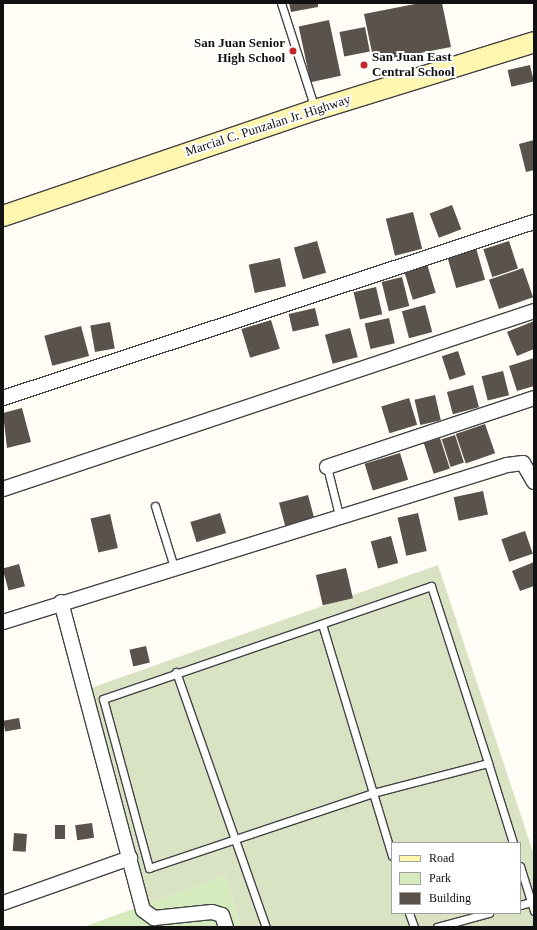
<!DOCTYPE html>
<html>
<head>
<meta charset="utf-8">
<style>
  body { margin:0 }
  #map { position:relative; width:537px; height:930px; overflow:hidden; background:#fffdf5; font-family:Georgia,serif }
  div>[style] { position:absolute }
  [style*='--x'] { left:calc(var(--x)*1px); top:calc(var(--y)*1px); width:calc(var(--w)*1px); rotate:calc(var(--a)*1deg) }
  .green>* { inset:0; background:#d5ebbd }
  .cemetery>* { inset:0; background:#d9e3c4 }
  .building>* { inset:0; background:#5a524d; transform-origin:0 0 }
  .roads { filter:drop-shadow(1px 0 #444) drop-shadow(-1px 0 #444) drop-shadow(0 1px #444) drop-shadow(0 -1px #444) }
  .service>* { height:7px; margin:-3.5px; padding:0 3.5px; transform-origin:3.5px; border-radius:3.5px; background:#fff }
  .minor>* { height:14px; margin:-7px; padding:0 7px; transform-origin:7px; border-radius:7px; background:#fff }
  .secondary>* { height:20px; margin:-10px; padding:0 10px; transform-origin:10px; border-radius:10px; background:#fff6b0 }
  .dots>* { width:11px; height:11px; translate:-50% -50%; box-sizing:border-box; border:2px solid #fff; border-radius:50% }
  span { translate:-50% -50%; white-space:nowrap; text-align:center; line-height:1.15; -webkit-text-stroke:4px #fff; paint-order:stroke }
  .poi-label { font-size:13px; color:#111; font-weight:700 }
  .right { translate:-100% -50%; text-align:right }
  .left { translate:0 -50%; text-align:left }
  .street-label { font-size:13px; color:#111 }
  .frame { position:absolute; inset:0; border:4px solid #111; pointer-events:none }
  .legend { position:absolute; left:391px; top:842px; width:130px; height:72px; box-sizing:border-box; background:#fff; border:1px solid #a0a0a0; margin:0; padding:5px 7px; list-style:none; font-size:12px; color:#111 }
  .legend li { display:flex; align-items:center; gap:8px; height:20px }
  .legend b { width:20px; border:1px solid #a0a0a0 }
</style>
</head>
<body>
<div id="map">
  <div class="green">
    <div style="clip-path:polygon(225px 876px,241px 927px,83px 927px)"></div>
  </div>
  <div class="cemetery">
    <div style="clip-path:polygon(evenodd,438px 565px,534px 855px,534px 927px,241px 927px,225px 876px,147px 904px,91px 688px,438px 565px,392px 843px,520px 843px,520px 913px,392px 913px,392px 843px)"></div>
  </div>
  <div class="building">
    <div style="clip-path:polygon(289px 3px,318px 3px,318px 7px,291px 12px)"></div>
    <div style="clip-path:polygon(420px 3px,442px 3px,451px 47px,374px 62px,364px 14px)"></div>
    <div style="left:329px;top:20px;width:57px;height:31px;rotate:78deg"></div>
    <div style="left:365px;top:27px;width:25px;height:26px;rotate:79deg"></div>
    <div style="left:530px;top:65px;width:17px;height:23px;rotate:77deg"></div>
    <div style="clip-path:polygon(534px 140px,534px 170px,526px 172px,519px 144px)"></div>
    <div style="left:452px;top:205px;width:26px;height:24px;rotate:69deg"></div>
    <div style="left:413px;top:212px;width:38px;height:28px;rotate:76deg"></div>
    <div style="left:317px;top:241px;width:33px;height:24px;rotate:74deg"></div>
    <div style="left:509px;top:241px;width:29px;height:27px;rotate:72deg"></div>
    <div style="left:476px;top:248px;width:33px;height:30px;rotate:74deg"></div>
    <div style="left:280px;top:258px;width:29px;height:32px;rotate:78deg"></div>
    <div style="left:427px;top:264px;width:30px;height:24px;rotate:73deg"></div>
    <div style="left:523px;top:268px;width:31px;height:36px;rotate:71deg"></div>
    <div style="left:402px;top:277px;width:30px;height:21px;rotate:76deg"></div>
    <div style="left:376px;top:287px;width:28px;height:23px;rotate:77deg"></div>
    <div style="left:425px;top:305px;width:28px;height:24px;rotate:75deg"></div>
    <div style="left:315px;top:308px;width:18px;height:27px;rotate:77deg"></div>
    <div style="left:389px;top:318px;width:26px;height:25px;rotate:77deg"></div>
    <div style="left:271px;top:320px;width:30px;height:31px;rotate:73deg"></div>
    <div style="clip-path:polygon(534px 321px,534px 349px,517px 356px,507px 332px)"></div>
    <div style="left:110px;top:322px;width:27px;height:20px;rotate:80deg"></div>
    <div style="left:81px;top:326px;width:31px;height:38px;rotate:75deg"></div>
    <div style="left:350px;top:328px;width:30px;height:26px;rotate:75deg"></div>
    <div style="left:458px;top:351px;width:25px;height:17px;rotate:72deg"></div>
    <div style="clip-path:polygon(534px 358px,534px 386px,517px 391px,509px 366px)"></div>
    <div style="left:503px;top:371px;width:25px;height:22px;rotate:76deg"></div>
    <div style="left:473px;top:385px;width:23px;height:27px;rotate:75deg"></div>
    <div style="left:435px;top:395px;width:26px;height:21px;rotate:77deg"></div>
    <div style="left:409px;top:398px;width:28px;height:29px;rotate:73deg"></div>
    <div style="clip-path:polygon(22px 408px,31px 442px,7px 448px,3px 413px)"></div>
    <div style="left:485px;top:424px;width:31px;height:31px;rotate:71deg"></div>
    <div style="left:455px;top:435px;width:29px;height:14px;rotate:72deg"></div>
    <div style="left:440px;top:438px;width:32px;height:17px;rotate:72deg"></div>
    <div style="left:400px;top:453px;width:28px;height:37px;rotate:73deg"></div>
    <div style="left:483px;top:491px;width:24px;height:30px;rotate:78deg"></div>
    <div style="left:308px;top:495px;width:24px;height:30px;rotate:75deg"></div>
    <div style="left:220px;top:513px;width:21px;height:31px;rotate:73deg"></div>
    <div style="left:418px;top:513px;width:39px;height:21px;rotate:77deg"></div>
    <div style="left:110px;top:514px;width:35px;height:20px;rotate:77deg"></div>
    <div style="left:525px;top:531px;width:24px;height:25px;rotate:71deg"></div>
    <div style="left:391px;top:536px;width:28px;height:21px;rotate:75deg"></div>
    <div style="clip-path:polygon(534px 562px,534px 586px,520px 591px,512px 571px)"></div>
    <div style="left:19px;top:564px;width:23px;height:17px;rotate:75deg"></div>
    <div style="left:346px;top:568px;width:31px;height:31px;rotate:77deg"></div>
    <div style="left:146px;top:646px;width:17px;height:17px;rotate:77deg"></div>
    <div style="left:19px;top:718px;width:11px;height:16px;rotate:80deg"></div>
    <div style="left:92px;top:823px;width:15px;height:17px;rotate:82deg"></div>
    <div style="left:55px;top:825px;width:10px;height:14px"></div>
    <div style="left:14px;top:833px;width:13px;height:18px;rotate:4deg"></div>
  </div>
  <div class="roads">
    <div class="service">
      <div style="--x:281;--y:3;--w:111;--a:72.2"></div>
      <div style="--x:327;--y:467;--w:49;--a:76"></div>
      <div style="--x:155;--y:506;--w:64;--a:72.7"></div>
      <div style="--x:322;--y:624;--w:242;--a:73.2"></div>
      <div style="--x:176;--y:672;--w:270;--a:70.6"></div>
      <div style="--x:488;--y:763;--w:119;--a:165.4"></div>
      <div style="--x:373;--y:793;--w:236;--a:161.5"></div>
      <div style="--x:149;--y:868;--w:175;--a:-105.2"></div>
      <div style="--x:103;--y:699;--w:347;--a:-19"></div>
      <div style="--x:431;--y:586;--w:186;--a:72.1"></div>
      <div style="--x:488;--y:763;--w:84;--a:72.6"></div>
      <div style="--x:520;--y:866;--w:47;--a:72.7"></div>
      <div style="--x:520;--y:905;--w:11;--a:-15"></div>
      <div style="--x:409;--y:913;--w:15;--a:70"></div>
      <div style="--x:437;--y:927;--w:54;--a:-15.1"></div>
    </div>
    <div class="minor">
      <div style="--x:3;--y:398;--w:559;--a:-18.34"></div>
      <div style="--x:327;--y:467;--w:218;--a:-18.4"></div>
      <div style="--x:3;--y:489;--w:560;--a:-18.53"></div>
      <div style="--x:61;--y:602;--w:319;--a:75.1"></div>
      <div style="--x:143;--y:910;--w:14;--a:36"></div>
      <div style="--x:154;--y:918;--w:58;--a:-5.9"></div>
      <div style="--x:212;--y:912;--w:10;--a:17"></div>
      <div style="--x:222;--y:915;--w:13;--a:72"></div>
      <div style="--x:3;--y:622;--w:528;--a:-17.3"></div>
      <div style="--x:507;--y:465;--w:16;--a:-7"></div>
      <div style="--x:523;--y:463;--w:22;--a:60"></div>
      <div style="--x:3;--y:903;--w:135;--a:-19.5"></div>
    </div>
    <div class="secondary">
      <div style="--x:3;--y:216;--w:330;--a:-18.8"></div>
      <div style="--x:315;--y:110;--w:229;--a:-17.2"></div>
    </div>
  </div>
  <div class="dots">
    <div style="left:293px;top:51px;background:#c4262e"></div>
    <div style="left:364px;top:65px;background:#c4262e"></div>
  </div>
  <div class="poi-label">
    <span class="right" style="left:285px;top:51px">San Juan Senior<br>High School</span>
    <span class="left" style="left:372px;top:65px">San Juan East<br>Central School</span>
  </div>
  <div class="street-label">
    <span style="left:268px;top:126px;rotate:-18deg">Marcial C. Punzalan Jr. Highway</span>
  </div>
  <div class="frame"></div>
  <ul class="legend">
  <li><b style="height:5px;background:#fff6b0"></b>Road</li>
  <li><b style="height:11px;background:#d5ebbd"></b>Park</li>
  <li><b style="height:11px;background:#5a524d"></b>Building</li>
  </ul>
</div>
</body>
</html>
